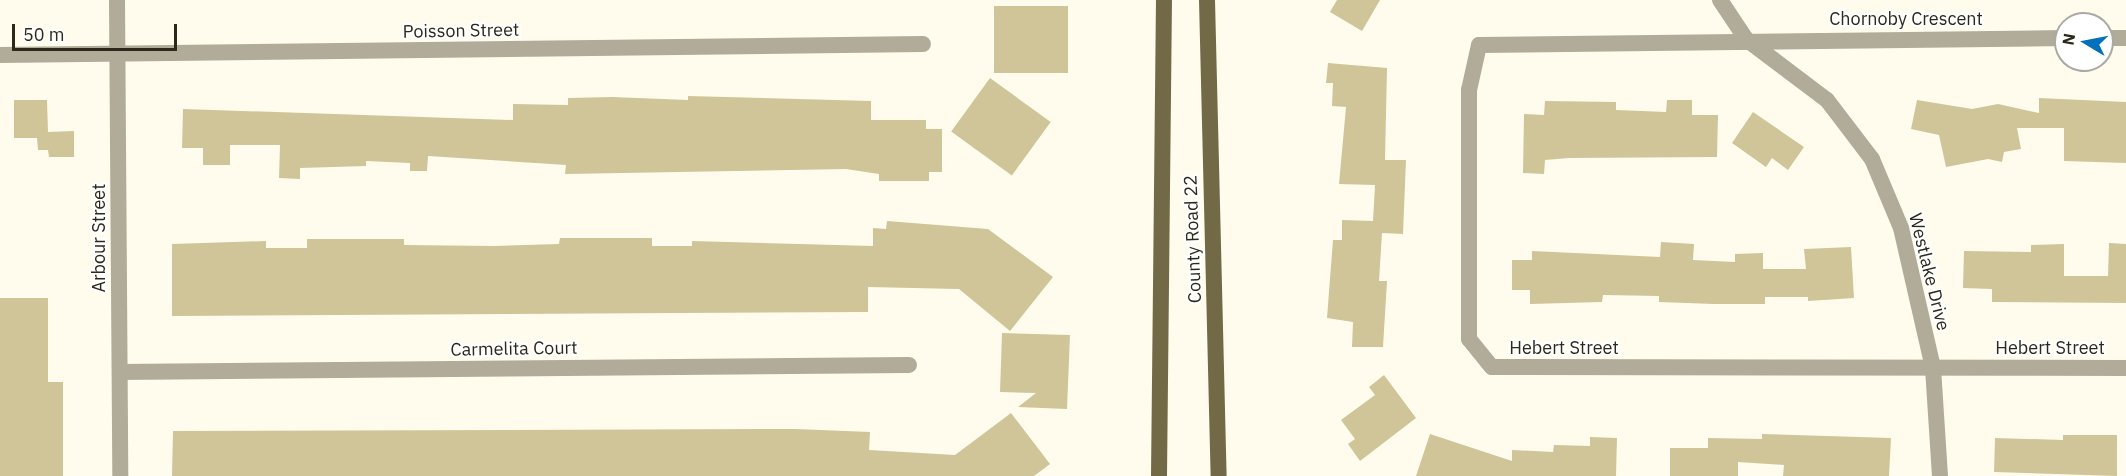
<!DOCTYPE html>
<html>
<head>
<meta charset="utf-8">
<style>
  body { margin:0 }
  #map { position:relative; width:2126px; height:476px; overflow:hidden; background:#fffcee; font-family:"IBM Plex Sans",sans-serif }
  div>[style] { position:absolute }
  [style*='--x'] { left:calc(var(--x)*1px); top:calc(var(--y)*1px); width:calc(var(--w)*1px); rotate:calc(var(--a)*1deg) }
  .building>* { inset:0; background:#cfc598; transform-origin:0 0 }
  .minor>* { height:16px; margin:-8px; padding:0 8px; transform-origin:8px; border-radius:8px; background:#b0ac99 }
  .primary>* { height:16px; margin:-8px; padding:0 8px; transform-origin:8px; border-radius:8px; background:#726a47 }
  span { translate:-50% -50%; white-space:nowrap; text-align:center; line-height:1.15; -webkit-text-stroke:4.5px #fff; paint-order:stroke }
  .street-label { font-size:18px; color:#2c291b }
  .north { position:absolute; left:2054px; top:12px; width:60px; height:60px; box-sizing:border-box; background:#fff; border:2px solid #aba9a4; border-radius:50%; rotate:280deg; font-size:16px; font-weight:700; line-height:24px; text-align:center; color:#2c291b }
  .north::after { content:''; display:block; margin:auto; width:21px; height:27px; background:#0270bb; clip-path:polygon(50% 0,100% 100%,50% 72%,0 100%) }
  .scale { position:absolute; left:12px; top:24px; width:165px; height:27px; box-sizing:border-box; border:3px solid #2c291b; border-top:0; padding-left:8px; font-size:18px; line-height:21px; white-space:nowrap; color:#2c291b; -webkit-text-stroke:4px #fff; paint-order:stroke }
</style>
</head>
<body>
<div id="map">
  <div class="building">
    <div style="clip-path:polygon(1337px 0,1380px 0,1362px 31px,1330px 12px)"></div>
    <div style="left:994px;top:6px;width:74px;height:67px"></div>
    <div style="clip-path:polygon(1328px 63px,1387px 68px,1385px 160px,1406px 160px,1403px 234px,1382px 233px,1379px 281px,1387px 281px,1383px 347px,1352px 347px,1353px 322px,1327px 318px,1333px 240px,1342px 240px,1342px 220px,1373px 221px,1375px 185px,1339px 184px,1346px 107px,1332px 106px,1333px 83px,1326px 83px)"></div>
    <div style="left:990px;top:78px;width:75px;height:66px;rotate:36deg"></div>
    <div style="clip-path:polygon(688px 96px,871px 101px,871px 120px,926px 120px,926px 129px,942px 129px,942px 172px,929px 172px,929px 181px,879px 181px,879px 174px,846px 169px,565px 174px,566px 165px,428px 156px,427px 171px,410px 171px,410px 163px,366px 161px,366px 166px,300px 168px,300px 179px,279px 178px,280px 145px,230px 145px,230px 165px,203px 165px,203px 148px,182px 148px,183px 109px,513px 120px,513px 104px,568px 105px,568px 98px,612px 97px,688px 100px)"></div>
    <div style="clip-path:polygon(2039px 98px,2126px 102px,2126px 163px,2064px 161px,2064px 128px,2017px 128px,2021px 149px,2004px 152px,2002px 162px,1988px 159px,1946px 167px,1939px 135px,1911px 129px,1917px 100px,1972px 109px,1998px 104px,2039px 113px)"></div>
    <div style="clip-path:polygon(14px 100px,47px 100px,48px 132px,74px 131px,74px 157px,49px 157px,48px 150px,38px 150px,37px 138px,14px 138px)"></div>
    <div style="clip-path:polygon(1667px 100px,1692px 100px,1692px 115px,1718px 115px,1717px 157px,1569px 158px,1545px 160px,1544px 174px,1523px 173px,1524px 114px,1544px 115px,1545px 101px,1616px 102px,1616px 110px,1666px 112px)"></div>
    <div style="clip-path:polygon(1753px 112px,1804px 147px,1788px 170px,1772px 158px,1766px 167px,1732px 143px)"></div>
    <div style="clip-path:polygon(887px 221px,988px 229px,1053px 277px,1010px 331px,959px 289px,868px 287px,868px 312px,172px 316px,172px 244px,266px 241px,266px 248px,307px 248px,307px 239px,404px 239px,404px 245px,495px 246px,559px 244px,560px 238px,652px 238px,652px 246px,692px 246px,692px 241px,873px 246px,873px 228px,886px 229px)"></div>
    <div style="clip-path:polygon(1661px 242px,1694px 244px,1693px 260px,1735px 262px,1735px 254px,1763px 253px,1763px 269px,1806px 269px,1804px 249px,1851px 247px,1854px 298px,1808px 301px,1808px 297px,1765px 297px,1765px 304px,1714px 304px,1659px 302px,1659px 296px,1603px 295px,1602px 302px,1530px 304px,1530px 290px,1512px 290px,1512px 260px,1532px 260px,1532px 251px,1660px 257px)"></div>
    <div style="clip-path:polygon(2109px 243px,2126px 244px,2126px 303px,1992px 302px,1992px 289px,1963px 288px,1964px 251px,2031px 252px,2031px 245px,2064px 244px,2064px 276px,2108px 276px)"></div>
    <div style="clip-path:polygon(0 298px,48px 298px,48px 382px,63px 382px,63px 476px,0 476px)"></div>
    <div style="clip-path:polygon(1002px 333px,1070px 335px,1067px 409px,1018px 407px,1036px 393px,1000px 392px)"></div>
    <div style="clip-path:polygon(1384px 375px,1416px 418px,1360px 461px,1348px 444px,1355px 439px,1341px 420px,1375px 395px,1369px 387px)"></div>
    <div style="clip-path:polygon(1011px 413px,1050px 464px,1034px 476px,172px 476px,173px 431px,795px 429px,870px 432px,869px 450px,955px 455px)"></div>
    <div style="clip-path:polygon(1430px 434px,1512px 461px,1512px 450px,1553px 452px,1554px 445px,1590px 446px,1590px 437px,1617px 438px,1616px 476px,1416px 476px)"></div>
    <div style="clip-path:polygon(1762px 434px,1891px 438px,1889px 476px,1783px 476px,1784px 465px,1738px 462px,1738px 476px,1670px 476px,1670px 448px,1708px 448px,1708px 438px,1762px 439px)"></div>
    <div style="clip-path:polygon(2063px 435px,2117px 435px,2117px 476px,1994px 472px,1995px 438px,2063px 440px)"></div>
  </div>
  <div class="minor">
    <div style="--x:117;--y:0;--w:476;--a:89.6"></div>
    <div style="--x:1720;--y:0;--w:47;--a:56.3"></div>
    <div style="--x:1746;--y:39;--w:101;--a:37"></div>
    <div style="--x:1827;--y:100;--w:74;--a:52.7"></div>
    <div style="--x:1872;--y:159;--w:75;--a:67.2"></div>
    <div style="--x:1901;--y:228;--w:144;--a:77.1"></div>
    <div style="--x:1933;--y:368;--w:108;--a:86.3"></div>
    <div style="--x:2066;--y:38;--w:587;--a:179.32"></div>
    <div style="--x:1479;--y:45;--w:46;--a:102.5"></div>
    <div style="--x:1469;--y:90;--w:249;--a:90"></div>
    <div style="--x:1469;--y:339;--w:36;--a:51"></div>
    <div style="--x:1492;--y:367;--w:634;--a:0.09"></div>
    <div style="--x:2102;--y:38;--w:24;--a:0"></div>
    <div style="--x:0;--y:55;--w:923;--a:-0.68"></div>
    <div style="--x:120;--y:372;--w:789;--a:-0.51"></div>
  </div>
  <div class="primary">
    <div style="--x:1207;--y:0;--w:476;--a:88.6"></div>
    <div style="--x:1159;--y:476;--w:476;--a:-89.4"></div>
  </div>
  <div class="street-label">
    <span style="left:1906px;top:19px">Chornoby Crescent</span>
    <span style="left:461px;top:31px;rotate:-1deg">Poisson Street</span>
    <span style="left:99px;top:238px;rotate:-90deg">Arbour Street</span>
    <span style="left:1193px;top:239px;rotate:-92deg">County Road 22</span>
    <span style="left:1929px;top:272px;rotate:76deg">Westlake Drive</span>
    <span style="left:1564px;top:348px">Hebert Street</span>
    <span style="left:2050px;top:348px">Hebert Street</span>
    <span style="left:514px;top:349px;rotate:-1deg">Carmelita Court</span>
  </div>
  <div class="north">N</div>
  <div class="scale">50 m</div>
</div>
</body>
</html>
